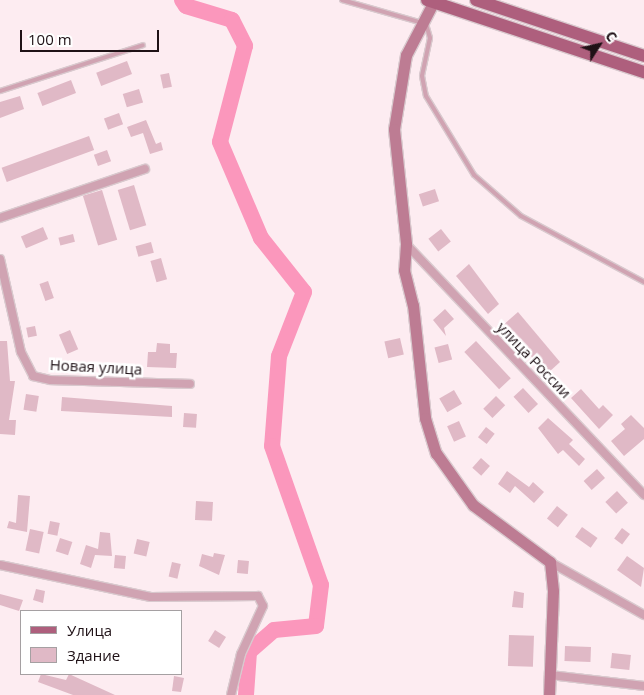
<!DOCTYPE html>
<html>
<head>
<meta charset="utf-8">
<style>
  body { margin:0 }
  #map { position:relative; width:644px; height:695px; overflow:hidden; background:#fdecf1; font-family:"Open Sans",sans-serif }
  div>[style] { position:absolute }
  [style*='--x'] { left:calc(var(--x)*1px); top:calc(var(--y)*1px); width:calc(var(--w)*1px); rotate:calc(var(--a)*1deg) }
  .river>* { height:16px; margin:-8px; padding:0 8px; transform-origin:8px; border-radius:8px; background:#fb97bc }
  .building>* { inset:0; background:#e0b9c6; transform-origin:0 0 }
  .roads { filter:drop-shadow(1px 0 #d9c9ce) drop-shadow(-1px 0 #d9c9ce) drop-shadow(0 1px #d9c9ce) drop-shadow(0 -1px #d9c9ce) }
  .lane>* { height:4px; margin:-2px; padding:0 2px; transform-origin:2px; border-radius:2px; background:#d0a3b2 }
  .street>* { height:8px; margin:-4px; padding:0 4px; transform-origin:4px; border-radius:4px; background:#d0a3b2 }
  .secondary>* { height:11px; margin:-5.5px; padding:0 5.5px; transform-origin:5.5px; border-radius:5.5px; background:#bd7c93 }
  .primary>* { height:12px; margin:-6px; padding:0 6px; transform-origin:6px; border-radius:6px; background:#ae5f7d }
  span { translate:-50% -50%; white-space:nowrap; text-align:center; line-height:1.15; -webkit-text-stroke:5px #fff; paint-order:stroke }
  .street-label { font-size:15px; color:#1f1116 }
  .legend { position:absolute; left:20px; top:610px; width:162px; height:65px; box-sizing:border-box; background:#fff; border:1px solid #a5a0a2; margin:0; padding:6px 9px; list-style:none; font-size:15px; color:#1f1116 }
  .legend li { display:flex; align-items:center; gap:10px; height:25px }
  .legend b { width:25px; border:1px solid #a5a0a2 }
  .north { position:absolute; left:574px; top:20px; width:50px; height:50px; -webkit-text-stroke:4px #fff; paint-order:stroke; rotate:55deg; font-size:14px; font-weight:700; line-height:20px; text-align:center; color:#1f1116 }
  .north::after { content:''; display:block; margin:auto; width:18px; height:22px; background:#1f1116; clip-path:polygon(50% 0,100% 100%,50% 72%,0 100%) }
  .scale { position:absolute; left:20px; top:30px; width:139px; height:22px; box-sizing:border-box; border:2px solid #1f1116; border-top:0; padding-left:6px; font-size:15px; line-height:18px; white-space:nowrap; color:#1f1116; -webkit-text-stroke:4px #fff; paint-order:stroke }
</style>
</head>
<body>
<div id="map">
  <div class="river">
    <div style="--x:182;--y:0;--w:7;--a:56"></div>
    <div style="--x:186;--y:6;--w:48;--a:16.9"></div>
    <div style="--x:232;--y:20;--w:29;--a:63"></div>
    <div style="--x:245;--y:46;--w:99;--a:104.6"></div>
    <div style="--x:220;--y:142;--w:104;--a:66.9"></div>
    <div style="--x:261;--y:238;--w:69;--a:51.5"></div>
    <div style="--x:304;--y:292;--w:69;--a:111.3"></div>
    <div style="--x:279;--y:356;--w:90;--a:94.4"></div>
    <div style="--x:272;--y:446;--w:147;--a:70.6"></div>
    <div style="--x:321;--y:585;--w:41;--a:97"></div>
    <div style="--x:316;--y:626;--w:42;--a:174.6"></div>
    <div style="--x:274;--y:630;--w:33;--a:139"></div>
    <div style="--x:249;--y:652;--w:43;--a:94"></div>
  </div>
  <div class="building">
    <div style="left:127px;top:61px;width:14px;height:33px;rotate:69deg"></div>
    <div style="left:169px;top:73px;width:14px;height:9px;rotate:78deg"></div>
    <div style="left:71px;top:80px;width:14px;height:36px;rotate:69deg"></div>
    <div style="left:139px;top:89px;width:14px;height:17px;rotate:73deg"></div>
    <div style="clip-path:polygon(20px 96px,24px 109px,0 118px,0 102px)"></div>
    <div style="left:119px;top:113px;width:12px;height:16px;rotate:70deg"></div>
    <div style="clip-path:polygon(146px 120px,156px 144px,161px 142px,163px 150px,150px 154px,143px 133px,131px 137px,127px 127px)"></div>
    <div style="left:89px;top:136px;width:15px;height:93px;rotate:70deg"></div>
    <div style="left:107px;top:150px;width:12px;height:14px;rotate:70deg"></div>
    <div style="left:134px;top:185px;width:42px;height:17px;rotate:73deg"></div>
    <div style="left:435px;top:189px;width:13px;height:17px;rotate:72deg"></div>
    <div style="left:102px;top:190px;width:52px;height:20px;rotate:73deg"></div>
    <div style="left:43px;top:227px;width:13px;height:24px;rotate:67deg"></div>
    <div style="left:441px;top:229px;width:16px;height:16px;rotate:52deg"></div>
    <div style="left:73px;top:234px;width:8px;height:15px;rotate:76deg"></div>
    <div style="left:151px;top:242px;width:11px;height:16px;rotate:75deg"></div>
    <div style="left:161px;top:258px;width:22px;height:11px;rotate:74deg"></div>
    <div style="clip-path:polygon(469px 264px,499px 304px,488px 314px,456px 276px)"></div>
    <div style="left:48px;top:281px;width:18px;height:9px;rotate:71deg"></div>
    <div style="clip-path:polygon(445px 309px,454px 319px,444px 328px,446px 336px,433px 320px)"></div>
    <div style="clip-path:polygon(518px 312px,560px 362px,548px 373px,501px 327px)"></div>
    <div style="left:35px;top:326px;width:10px;height:9px;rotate:79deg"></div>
    <div style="left:70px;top:330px;width:21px;height:12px;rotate:67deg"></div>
    <div style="left:400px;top:338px;width:17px;height:16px;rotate:77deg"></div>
    <div style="clip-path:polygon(0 341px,7px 341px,10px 381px,15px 381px,9px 420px,16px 420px,15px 435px,0 434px)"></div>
    <div style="left:476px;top:341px;width:51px;height:16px;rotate:47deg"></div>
    <div style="clip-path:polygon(157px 343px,170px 344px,170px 353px,177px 353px,176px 368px,147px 367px,148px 352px,156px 352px)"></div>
    <div style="left:448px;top:344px;width:16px;height:14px;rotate:75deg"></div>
    <div style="left:523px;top:388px;width:22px;height:13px;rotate:47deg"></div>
    <div style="clip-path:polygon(581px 389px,599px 409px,603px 405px,613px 415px,599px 429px,571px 398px)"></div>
    <div style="left:454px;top:390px;width:16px;height:17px;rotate:60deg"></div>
    <div style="left:26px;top:394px;width:13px;height:16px;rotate:9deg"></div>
    <div style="left:496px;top:396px;width:13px;height:18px;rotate:45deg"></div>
    <div style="clip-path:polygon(62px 397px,172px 406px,172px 417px,61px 411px)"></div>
    <div style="left:184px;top:413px;width:13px;height:14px;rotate:4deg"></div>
    <div style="clip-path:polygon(631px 415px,644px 428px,644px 439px,624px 456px,611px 441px,625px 429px,621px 424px)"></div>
    <div style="clip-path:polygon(548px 418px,573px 440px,569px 444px,585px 459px,579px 466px,563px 450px,558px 454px,538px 428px)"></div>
    <div style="left:459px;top:421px;width:17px;height:13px;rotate:66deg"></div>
    <div style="left:486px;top:427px;width:11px;height:13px;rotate:38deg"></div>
    <div style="left:481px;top:458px;width:12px;height:13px;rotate:42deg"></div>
    <div style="left:597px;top:469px;width:12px;height:18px;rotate:48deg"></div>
    <div style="clip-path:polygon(507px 471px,529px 487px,533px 482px,544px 492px,534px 503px,515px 486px,510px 493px,498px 484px)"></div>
    <div style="left:617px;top:491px;width:16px;height:16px;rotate:47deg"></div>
    <div style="clip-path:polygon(18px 495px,30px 496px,27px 532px,7px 528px,9px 521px,16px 523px)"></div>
    <div style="left:196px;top:501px;width:17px;height:19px;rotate:3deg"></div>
    <div style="left:557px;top:506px;width:14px;height:16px;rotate:39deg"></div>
    <div style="left:50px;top:521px;width:10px;height:13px;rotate:11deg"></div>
    <div style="left:582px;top:527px;width:19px;height:12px;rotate:35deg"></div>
    <div style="left:622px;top:528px;width:10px;height:13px;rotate:37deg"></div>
    <div style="left:30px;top:529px;width:14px;height:22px;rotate:12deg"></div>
    <div style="clip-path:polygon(100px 532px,110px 533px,112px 556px,95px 555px,91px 568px,80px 564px,86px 545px,98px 549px)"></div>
    <div style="left:60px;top:538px;width:13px;height:14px;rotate:18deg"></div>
    <div style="left:137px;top:539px;width:13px;height:15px;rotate:13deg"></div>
    <div style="clip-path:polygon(214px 553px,225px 555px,219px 575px,199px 566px,202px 554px,213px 557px)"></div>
    <div style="left:115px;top:555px;width:11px;height:13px;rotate:5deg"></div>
    <div style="clip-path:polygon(627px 556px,644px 568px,641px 587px,617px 570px)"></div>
    <div style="left:238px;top:560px;width:11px;height:13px;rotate:5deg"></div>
    <div style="left:172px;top:562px;width:9px;height:15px;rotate:13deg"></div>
    <div style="clip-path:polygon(36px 589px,45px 591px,43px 603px,33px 600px)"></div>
    <div style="clip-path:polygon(514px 591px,524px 593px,523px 608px,512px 607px)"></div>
    <div style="clip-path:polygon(0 594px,23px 600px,19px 611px,0 605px)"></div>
    <div style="left:215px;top:630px;width:13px;height:13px;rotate:32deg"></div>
    <div style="left:509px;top:635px;width:25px;height:31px;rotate:2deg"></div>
    <div style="left:565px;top:646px;width:26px;height:15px;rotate:2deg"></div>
    <div style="left:612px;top:653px;width:19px;height:15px;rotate:6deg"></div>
    <div style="clip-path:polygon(41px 674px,66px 680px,69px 674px,115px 695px,73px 695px,38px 682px)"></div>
    <div style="clip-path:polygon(174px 676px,184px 678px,181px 692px,172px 691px)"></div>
  </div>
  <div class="roads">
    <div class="lane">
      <div style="--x:342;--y:0;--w:87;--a:15.9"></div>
      <div style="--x:426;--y:24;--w:15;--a:74"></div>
      <div style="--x:430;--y:38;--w:39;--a:102"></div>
      <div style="--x:422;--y:76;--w:20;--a:79"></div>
      <div style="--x:426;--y:96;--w:92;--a:58.7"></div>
      <div style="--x:474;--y:175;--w:62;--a:41.1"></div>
      <div style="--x:521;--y:216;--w:140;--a:28.2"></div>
      <div style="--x:0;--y:91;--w:150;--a:-17.8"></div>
    </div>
    <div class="street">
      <div style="--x:0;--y:218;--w:153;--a:-18.7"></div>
      <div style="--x:406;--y:244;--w:346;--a:46.5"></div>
      <div style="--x:0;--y:259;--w:95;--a:77.3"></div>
      <div style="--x:21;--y:352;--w:27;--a:63"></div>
      <div style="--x:33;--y:376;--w:18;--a:13"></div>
      <div style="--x:51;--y:380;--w:139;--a:1.6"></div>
      <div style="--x:550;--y:562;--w:108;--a:29.4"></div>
      <div style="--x:0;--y:565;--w:154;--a:12"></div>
      <div style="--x:151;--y:597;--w:107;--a:-0.5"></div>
      <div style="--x:258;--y:596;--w:11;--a:63"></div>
      <div style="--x:263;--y:606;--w:53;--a:114.6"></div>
      <div style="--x:241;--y:654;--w:42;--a:103.7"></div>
      <div style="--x:550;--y:675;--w:95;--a:6.7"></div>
    </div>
    <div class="secondary">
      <div style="--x:433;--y:3;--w:59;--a:117.4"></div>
      <div style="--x:406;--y:55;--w:75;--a:99.2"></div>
      <div style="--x:394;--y:129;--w:116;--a:84"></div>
      <div style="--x:406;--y:244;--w:26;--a:94"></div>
      <div style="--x:404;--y:270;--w:36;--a:76"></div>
      <div style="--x:413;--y:305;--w:114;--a:83.9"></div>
      <div style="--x:425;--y:418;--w:37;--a:73"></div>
      <div style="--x:436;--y:453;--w:64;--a:54.6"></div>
      <div style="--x:473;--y:505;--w:96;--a:36.5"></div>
      <div style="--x:550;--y:562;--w:29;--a:84"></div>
      <div style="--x:553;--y:591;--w:104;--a:92.2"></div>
    </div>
    <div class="primary">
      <div style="--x:427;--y:0;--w:229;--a:18.4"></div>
      <div style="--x:476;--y:0;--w:177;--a:18.4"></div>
    </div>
  </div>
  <div class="street-label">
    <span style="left:534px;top:360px;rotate:46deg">улица России</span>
    <span style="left:96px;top:367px;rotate:3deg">Новая улица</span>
  </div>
  <ul class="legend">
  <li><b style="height:6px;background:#ae5f7d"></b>Улица</li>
  <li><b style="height:14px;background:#e0b9c6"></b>Здание</li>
  </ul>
  <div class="north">С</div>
  <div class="scale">100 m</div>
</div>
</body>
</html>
